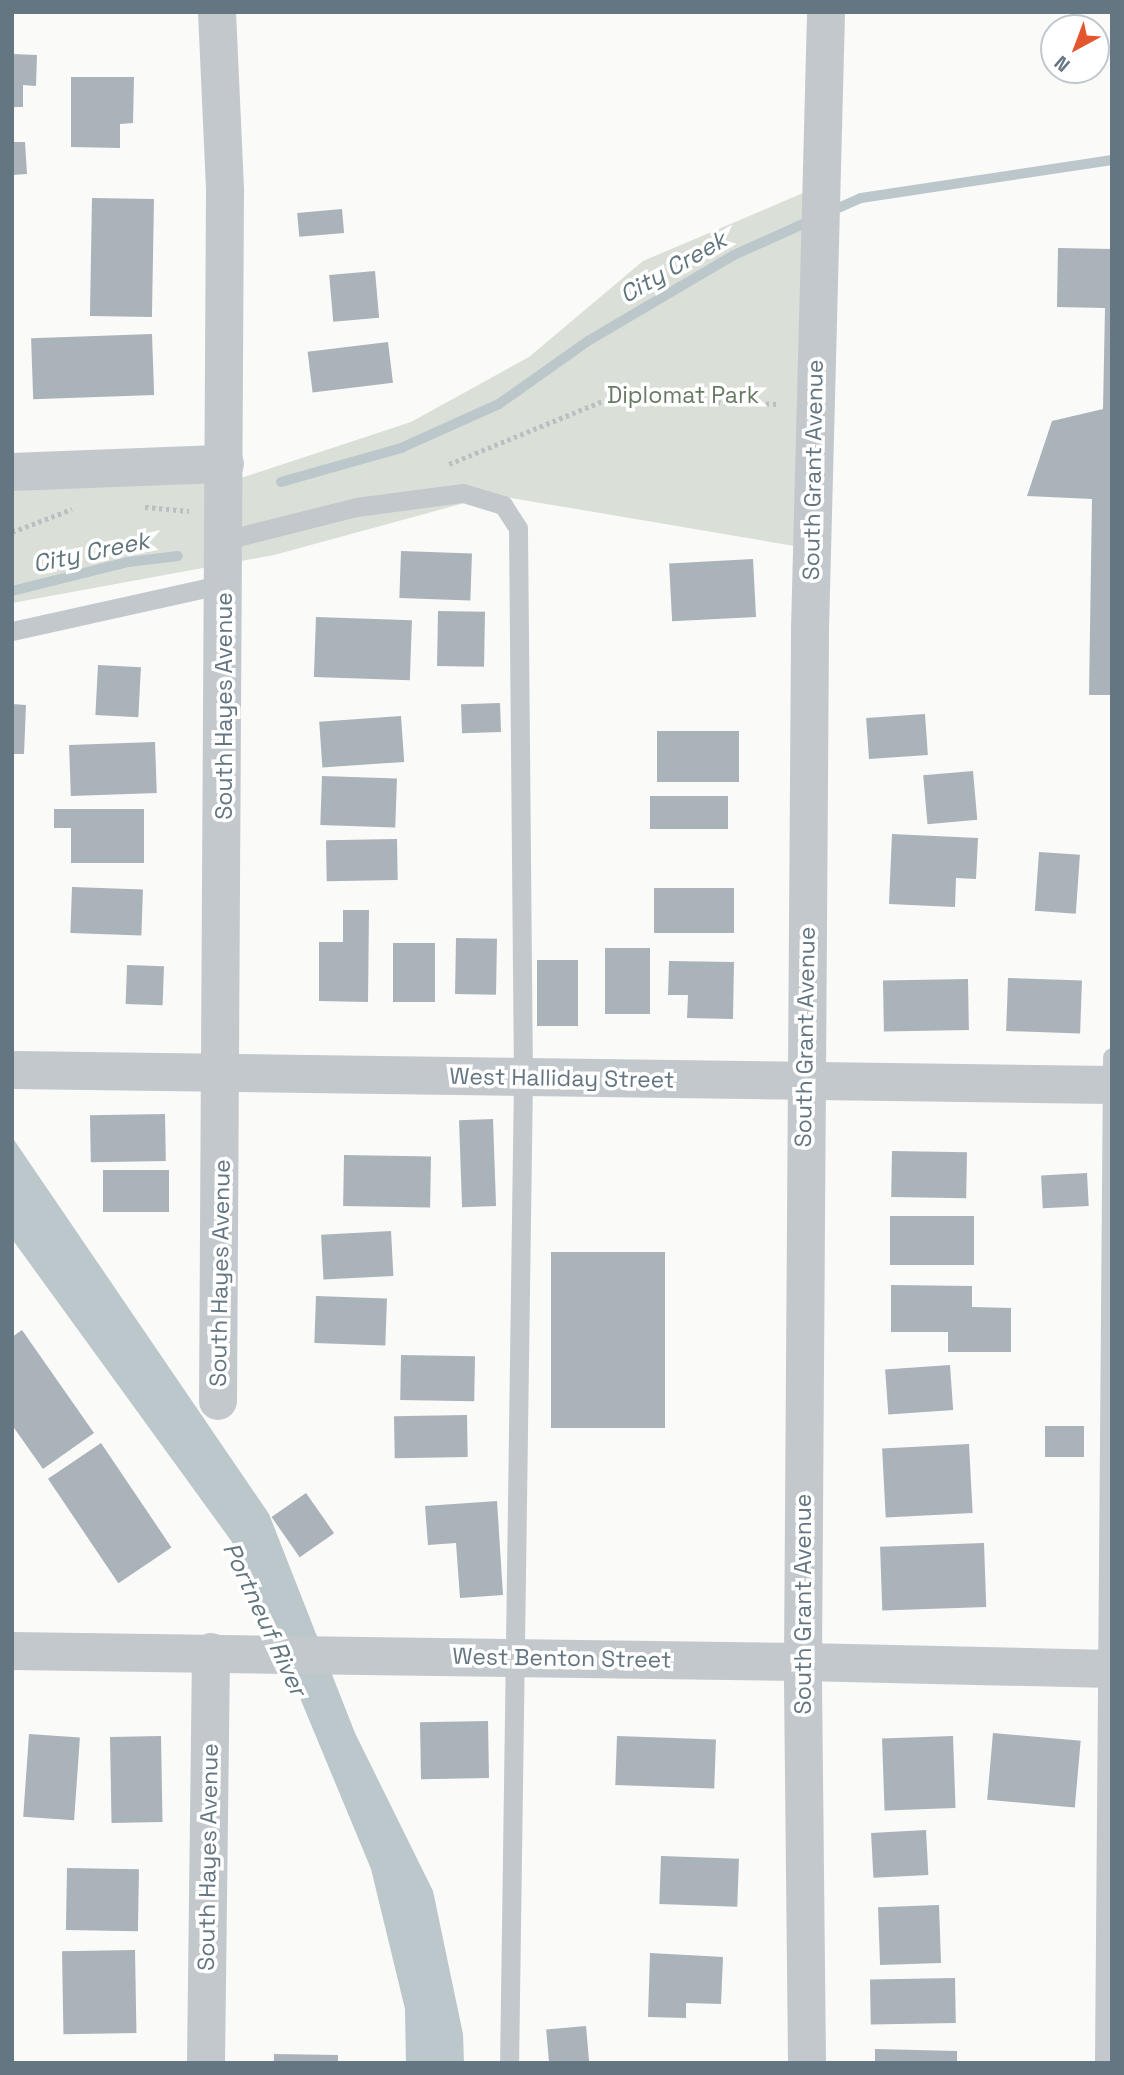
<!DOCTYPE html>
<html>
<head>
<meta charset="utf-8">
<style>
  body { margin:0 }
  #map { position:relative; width:1124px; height:2075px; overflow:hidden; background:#fafaf8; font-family:"Space Grotesk",sans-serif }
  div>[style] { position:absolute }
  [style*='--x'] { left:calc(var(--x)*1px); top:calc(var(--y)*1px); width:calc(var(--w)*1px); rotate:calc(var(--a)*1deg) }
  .green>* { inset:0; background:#dadfd7 }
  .water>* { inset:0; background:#bbc7cb }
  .stream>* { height:10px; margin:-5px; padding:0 5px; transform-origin:5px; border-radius:5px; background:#bbc7cb }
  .building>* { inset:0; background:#aab3b9; transform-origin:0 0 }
  .path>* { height:4.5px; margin-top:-2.25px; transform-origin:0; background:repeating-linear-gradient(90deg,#bbbfc2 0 3.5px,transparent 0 7px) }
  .service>* { height:19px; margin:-9.5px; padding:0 9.5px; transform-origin:9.5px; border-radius:9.5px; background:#c3c8cc }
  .minor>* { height:38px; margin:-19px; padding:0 19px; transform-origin:19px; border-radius:19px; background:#c3c8cc }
  .tertiary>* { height:38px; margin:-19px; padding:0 19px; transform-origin:19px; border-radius:19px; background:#c3c8cc }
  span { translate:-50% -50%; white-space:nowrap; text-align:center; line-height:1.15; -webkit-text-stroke:7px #fff; paint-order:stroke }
  .park-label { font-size:23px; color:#687a64 }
  .street-label { font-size:23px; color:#657683 }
  .water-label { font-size:24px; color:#60757c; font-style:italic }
  .frame { position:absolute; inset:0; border:14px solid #657683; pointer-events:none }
  .north { position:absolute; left:1040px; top:14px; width:70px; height:70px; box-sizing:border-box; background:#fff; border:2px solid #c1c8cd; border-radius:50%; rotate:221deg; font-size:19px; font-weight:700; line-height:28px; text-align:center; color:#657683 }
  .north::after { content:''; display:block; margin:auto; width:24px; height:32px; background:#e4572e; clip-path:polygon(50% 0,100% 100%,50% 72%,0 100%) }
</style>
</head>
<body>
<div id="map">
  <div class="green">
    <div style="clip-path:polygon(822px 185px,812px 549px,494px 495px,274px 555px,12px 603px,12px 472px,226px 483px,411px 422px,529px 357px,643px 261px)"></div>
  </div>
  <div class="water">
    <div style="clip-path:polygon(12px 1137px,269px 1514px,355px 1733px,433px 1891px,463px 2034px,464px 2063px,406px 2063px,405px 2009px,371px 1869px,261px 1604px,232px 1542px,12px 1239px)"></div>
  </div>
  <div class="stream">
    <div style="--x:827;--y:213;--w:37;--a:-24"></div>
    <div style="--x:861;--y:198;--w:254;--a:-8.6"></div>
    <div style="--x:281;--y:482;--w:125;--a:-15.8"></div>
    <div style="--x:401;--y:448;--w:107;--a:-24.2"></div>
    <div style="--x:499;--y:404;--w:109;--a:-35.3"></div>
    <div style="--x:588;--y:341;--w:169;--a:-30.5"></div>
    <div style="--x:734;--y:255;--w:85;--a:-24.2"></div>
    <div style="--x:12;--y:591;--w:120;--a:-14"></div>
    <div style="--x:128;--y:562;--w:50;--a:-6.8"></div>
  </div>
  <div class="building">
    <div style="clip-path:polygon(12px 54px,37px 55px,36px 86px,23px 85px,23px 107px,12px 107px)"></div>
    <div style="clip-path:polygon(71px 77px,134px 77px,133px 123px,120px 124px,120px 148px,71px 147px)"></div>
    <div style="clip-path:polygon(12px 142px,25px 142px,27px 174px,12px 175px)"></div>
    <div style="left:92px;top:198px;width:62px;height:118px;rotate:1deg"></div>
    <div style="left:342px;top:209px;width:24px;height:45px;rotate:85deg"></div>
    <div style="clip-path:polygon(1058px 248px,1112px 249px,1112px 695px,1089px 695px,1092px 499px,1027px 496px,1052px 421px,1103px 409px,1105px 308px,1057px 307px)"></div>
    <div style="left:375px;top:271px;width:47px;height:46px;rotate:85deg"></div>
    <div style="left:152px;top:334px;width:61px;height:121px;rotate:88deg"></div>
    <div style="left:388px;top:342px;width:41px;height:81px;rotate:83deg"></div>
    <div style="left:401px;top:551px;width:71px;height:47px;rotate:2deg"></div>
    <div style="left:753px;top:559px;width:58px;height:84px;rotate:87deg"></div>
    <div style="left:438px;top:611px;width:47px;height:55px;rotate:1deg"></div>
    <div style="left:316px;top:617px;width:96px;height:60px;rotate:2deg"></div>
    <div style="left:98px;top:665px;width:43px;height:50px;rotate:3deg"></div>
    <div style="left:500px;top:703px;width:29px;height:39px;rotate:88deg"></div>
    <div style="clip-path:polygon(12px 704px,26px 705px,24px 754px,12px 754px)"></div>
    <div style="left:925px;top:714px;width:41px;height:59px;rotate:86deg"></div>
    <div style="left:401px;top:716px;width:46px;height:82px;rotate:86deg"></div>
    <div style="left:657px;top:731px;width:82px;height:51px"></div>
    <div style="left:155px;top:742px;width:51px;height:86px;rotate:88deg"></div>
    <div style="left:973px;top:771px;width:49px;height:50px;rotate:85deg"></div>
    <div style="left:322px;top:776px;width:75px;height:49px;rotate:2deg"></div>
    <div style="left:728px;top:796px;width:33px;height:78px;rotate:90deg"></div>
    <div style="clip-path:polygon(54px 809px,144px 809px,144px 863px,71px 863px,71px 828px,54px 828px)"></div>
    <div style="clip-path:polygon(892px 834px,978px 838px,976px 879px,956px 878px,955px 907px,889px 904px)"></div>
    <div style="left:397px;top:839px;width:41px;height:71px;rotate:89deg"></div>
    <div style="left:1039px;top:852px;width:41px;height:59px;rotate:4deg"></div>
    <div style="left:72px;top:887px;width:71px;height:46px;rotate:2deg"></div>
    <div style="left:654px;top:888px;width:80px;height:45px"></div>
    <div style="clip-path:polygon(343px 910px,369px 910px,368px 1002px,319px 1001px,319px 942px,343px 942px)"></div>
    <div style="left:456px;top:938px;width:41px;height:56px;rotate:1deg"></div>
    <div style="left:393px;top:943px;width:42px;height:59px"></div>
    <div style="left:605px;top:948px;width:45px;height:66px"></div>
    <div style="left:537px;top:960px;width:41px;height:66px"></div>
    <div style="clip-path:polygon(669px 961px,734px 962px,733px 1019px,687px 1018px,688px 995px,668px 995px)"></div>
    <div style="left:127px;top:965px;width:37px;height:39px;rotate:2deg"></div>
    <div style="left:1008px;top:978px;width:74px;height:53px;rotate:2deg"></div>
    <div style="left:968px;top:979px;width:51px;height:85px;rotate:89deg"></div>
    <div style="left:165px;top:1114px;width:47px;height:75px;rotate:89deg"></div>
    <div style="left:493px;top:1119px;width:87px;height:34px;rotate:88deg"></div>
    <div style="left:892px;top:1151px;width:75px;height:46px;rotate:1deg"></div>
    <div style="left:344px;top:1155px;width:87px;height:51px;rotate:1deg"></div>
    <div style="left:169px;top:1170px;width:42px;height:66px;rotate:90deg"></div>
    <div style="left:1087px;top:1173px;width:33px;height:46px;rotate:87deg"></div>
    <div style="left:890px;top:1216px;width:84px;height:49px"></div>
    <div style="left:391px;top:1231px;width:45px;height:70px;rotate:87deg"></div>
    <div style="left:551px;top:1252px;width:114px;height:176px"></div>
    <div style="clip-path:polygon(891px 1285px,972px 1286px,972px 1307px,1011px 1308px,1011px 1352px,948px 1352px,948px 1332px,891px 1332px)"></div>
    <div style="left:316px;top:1296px;width:71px;height:47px;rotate:2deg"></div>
    <div style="clip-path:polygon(22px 1330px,94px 1433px,43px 1469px,12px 1425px,12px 1337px)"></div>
    <div style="left:401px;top:1355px;width:74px;height:45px;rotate:1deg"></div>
    <div style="left:950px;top:1365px;width:45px;height:65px;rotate:86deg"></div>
    <div style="left:467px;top:1415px;width:42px;height:73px;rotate:89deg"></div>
    <div style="left:1045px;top:1426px;width:39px;height:31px"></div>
    <div style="left:101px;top:1443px;width:126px;height:64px;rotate:56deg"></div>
    <div style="left:969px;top:1444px;width:69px;height:87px;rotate:87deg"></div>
    <div style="left:306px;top:1493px;width:49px;height:42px;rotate:55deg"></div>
    <div style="clip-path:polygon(497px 1501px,503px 1595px,460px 1598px,456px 1543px,428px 1545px,425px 1506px)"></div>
    <div style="left:984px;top:1543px;width:64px;height:104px;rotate:88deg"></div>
    <div style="left:488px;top:1721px;width:57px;height:68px;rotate:89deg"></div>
    <div style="left:993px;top:1733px;width:88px;height:67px;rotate:5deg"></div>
    <div style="left:29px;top:1734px;width:51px;height:83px;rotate:4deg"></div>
    <div style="left:161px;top:1736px;width:86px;height:51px;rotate:89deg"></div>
    <div style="left:617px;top:1736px;width:99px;height:49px;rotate:2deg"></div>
    <div style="left:953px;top:1736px;width:72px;height:71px;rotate:88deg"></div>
    <div style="left:926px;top:1830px;width:45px;height:55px;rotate:87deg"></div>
    <div style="left:661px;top:1856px;width:78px;height:48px;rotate:2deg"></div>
    <div style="left:67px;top:1868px;width:72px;height:62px;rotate:1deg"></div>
    <div style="left:939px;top:1905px;width:58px;height:61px;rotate:88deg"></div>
    <div style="left:135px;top:1950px;width:83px;height:73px;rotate:89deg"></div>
    <div style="clip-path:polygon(650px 1953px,723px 1957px,721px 2004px,686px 2003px,686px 2018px,648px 2017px)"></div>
    <div style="left:955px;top:1978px;width:45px;height:85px;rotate:89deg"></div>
    <div style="left:586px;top:2026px;width:37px;height:40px;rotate:85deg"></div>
    <div style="clip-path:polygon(875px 2049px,957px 2051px,957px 2063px,875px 2063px)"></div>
    <div style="left:274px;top:2054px;width:64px;height:9px;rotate:1deg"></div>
  </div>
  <div class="path">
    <div style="--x:449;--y:464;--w:169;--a:-22.3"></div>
    <div style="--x:605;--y:400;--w:173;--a:1.3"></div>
    <div style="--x:145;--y:507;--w:44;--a:5.2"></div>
    <div style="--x:12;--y:532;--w:64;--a:-21"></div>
  </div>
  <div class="service">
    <div style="--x:225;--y:540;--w:135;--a:-14.1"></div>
    <div style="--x:356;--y:507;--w:108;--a:-7.5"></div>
    <div style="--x:463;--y:493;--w:42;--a:16.7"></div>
    <div style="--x:503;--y:505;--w:27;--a:57"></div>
    <div style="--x:518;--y:528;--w:550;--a:89.48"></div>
    <div style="--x:523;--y:1078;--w:985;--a:90.81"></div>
    <div style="--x:12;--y:631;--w:217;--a:-12.5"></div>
    <div style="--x:1104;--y:2063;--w:1006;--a:-89.54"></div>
  </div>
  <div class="minor">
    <div style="--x:217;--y:12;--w:179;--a:87.4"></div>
    <div style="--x:225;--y:191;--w:1210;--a:90.33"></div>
    <div style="--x:12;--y:472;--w:213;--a:-2.2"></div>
    <div style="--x:12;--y:1070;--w:1100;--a:0.78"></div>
    <div style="--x:807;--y:2063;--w:401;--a:-90.6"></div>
    <div style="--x:803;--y:1662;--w:309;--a:1.3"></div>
  </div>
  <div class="tertiary">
    <div style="--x:12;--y:1651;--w:791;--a:0.8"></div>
    <div style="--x:803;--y:1662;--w:1033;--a:-89.61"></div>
    <div style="--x:810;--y:629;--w:617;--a:-88.51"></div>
    <div style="--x:206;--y:2063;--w:411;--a:-89.3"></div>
  </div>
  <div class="park-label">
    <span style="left:683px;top:395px">Diplomat Park</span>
  </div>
  <div class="street-label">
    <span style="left:813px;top:470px;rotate:-89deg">South Grant Avenue</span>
    <span style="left:224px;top:706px;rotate:-90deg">South Hayes Avenue</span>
    <span style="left:805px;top:1037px;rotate:-89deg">South Grant Avenue</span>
    <span style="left:562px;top:1078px;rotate:1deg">West Halliday Street</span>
    <span style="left:220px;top:1273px;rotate:-89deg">South Hayes Avenue</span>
    <span style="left:803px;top:1604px;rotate:-90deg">South Grant Avenue</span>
    <span style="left:562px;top:1658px;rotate:1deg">West Benton Street</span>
    <span style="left:208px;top:1857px;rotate:-89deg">South Hayes Avenue</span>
  </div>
  <div class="water-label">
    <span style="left:673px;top:267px;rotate:-30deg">City Creek</span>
    <span style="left:91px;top:552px;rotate:-12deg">City Creek</span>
    <span style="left:265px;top:1619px;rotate:65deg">Portneuf River</span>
  </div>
  <div class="frame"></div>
  <div class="north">N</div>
</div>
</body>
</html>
